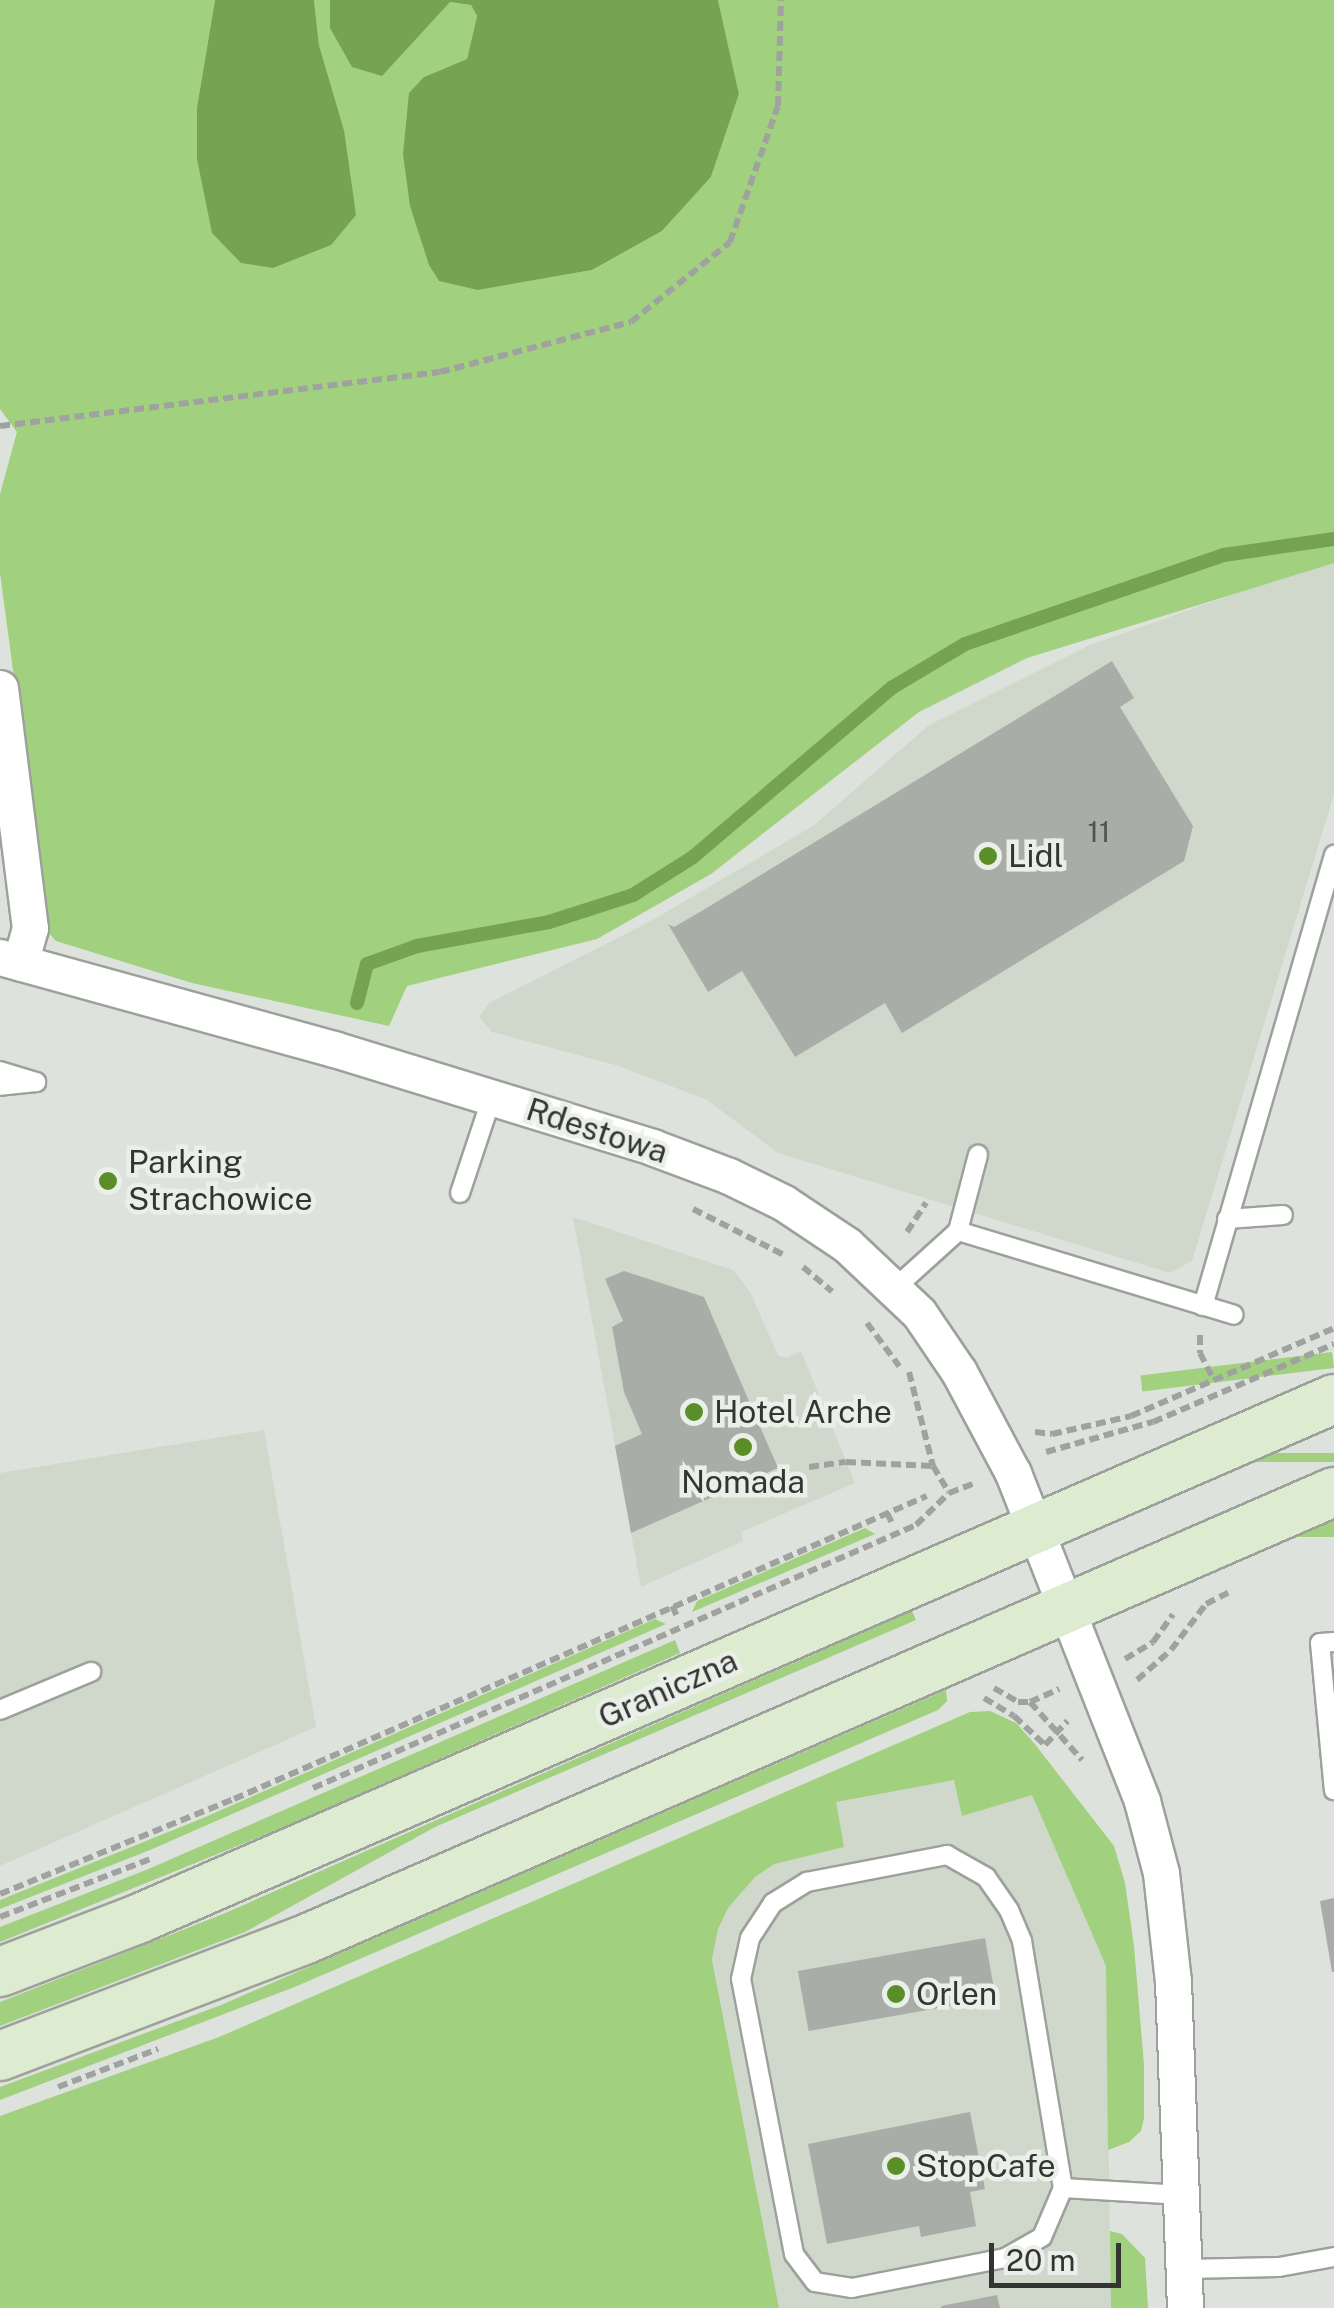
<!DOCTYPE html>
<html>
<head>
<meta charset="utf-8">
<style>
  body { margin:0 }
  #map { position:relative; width:1334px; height:2308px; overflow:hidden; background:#dee2dc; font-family:"Public Sans",sans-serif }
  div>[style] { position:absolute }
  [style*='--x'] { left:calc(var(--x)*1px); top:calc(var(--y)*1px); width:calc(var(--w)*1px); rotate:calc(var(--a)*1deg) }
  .built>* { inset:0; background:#d0d8cb }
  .green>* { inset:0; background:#a1d07e; transform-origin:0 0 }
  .water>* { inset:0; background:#75a352 }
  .stream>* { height:14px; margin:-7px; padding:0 7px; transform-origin:7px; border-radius:7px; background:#75a352 }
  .building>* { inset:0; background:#a9ada7; transform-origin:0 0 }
  .path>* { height:6px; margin-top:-3px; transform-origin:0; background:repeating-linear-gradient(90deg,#9fa29e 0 10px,transparent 0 15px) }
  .roads { filter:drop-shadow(2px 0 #9da19b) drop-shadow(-2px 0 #9da19b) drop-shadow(0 2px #9da19b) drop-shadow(0 -2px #9da19b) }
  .lane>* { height:18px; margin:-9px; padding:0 9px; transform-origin:9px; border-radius:9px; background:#fff }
  .street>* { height:35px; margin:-17.5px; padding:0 17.5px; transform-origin:17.5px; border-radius:17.5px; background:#fff }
  .secondary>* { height:48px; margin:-24px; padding:0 24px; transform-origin:24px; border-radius:24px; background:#ddecd1 }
  .dots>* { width:28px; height:28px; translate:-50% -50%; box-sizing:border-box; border:5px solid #ebefe9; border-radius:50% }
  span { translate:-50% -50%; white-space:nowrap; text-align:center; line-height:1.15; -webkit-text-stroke:9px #ebefe9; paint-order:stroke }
  .number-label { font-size:28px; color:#515350 }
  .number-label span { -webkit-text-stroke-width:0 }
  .poi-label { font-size:32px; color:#343533 }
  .left { translate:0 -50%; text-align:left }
  .street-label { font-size:32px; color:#343533 }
  .scale { position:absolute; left:989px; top:2243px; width:132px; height:45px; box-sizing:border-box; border:5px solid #343533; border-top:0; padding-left:12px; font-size:30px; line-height:35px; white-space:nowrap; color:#343533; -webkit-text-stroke:8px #ebefe9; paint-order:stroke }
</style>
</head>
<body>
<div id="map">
  <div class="built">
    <div style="clip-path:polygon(1334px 559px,1334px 794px,1192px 1261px,1170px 1273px,778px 1153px,707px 1100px,619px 1066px,492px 1032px,479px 1017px,489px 1003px,647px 923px,813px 826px,929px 725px,1090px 645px)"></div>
    <div style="clip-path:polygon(573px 1217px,733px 1270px,750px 1292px,778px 1355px,787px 1358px,801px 1351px,855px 1483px,741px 1532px,743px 1541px,641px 1587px)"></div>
    <div style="clip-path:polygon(264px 1430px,316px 1727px,0 1866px,0 1473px)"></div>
    <div style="clip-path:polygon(918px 1764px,1027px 1782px,1106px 1966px,1111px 2308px,779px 2308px,694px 1863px)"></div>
  </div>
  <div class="green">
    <div style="clip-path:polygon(0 0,215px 0,197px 107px,197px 159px,344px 130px,319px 45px,314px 0,330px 0,330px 28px,433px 18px,450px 2px,471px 5px,477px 16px,467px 59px,424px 77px,478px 290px,592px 270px,662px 231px,711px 177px,739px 94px,718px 0,1334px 0,1334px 563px,1027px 658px,919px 712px,711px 874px,597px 939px,407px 986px,389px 1026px,192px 983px,56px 941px,48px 932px,0 573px,0 494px,17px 432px,0 409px)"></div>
    <div style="left:1332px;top:1352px;width:16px;height:193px;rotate:83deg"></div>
    <div style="left:1334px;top:1453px;width:9px;height:152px;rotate:90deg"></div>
    <div style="left:1334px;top:1521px;width:16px;height:124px;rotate:90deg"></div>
    <div style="clip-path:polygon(865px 1528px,875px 1534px,692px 1612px,697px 1601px)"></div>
    <div style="clip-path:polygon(912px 1611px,916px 1620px,435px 1827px,245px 1932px,0 2026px,0 2002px,223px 1914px)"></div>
    <div style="clip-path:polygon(655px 1619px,666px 1624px,150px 1850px,0 1909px,0 1900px,203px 1818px)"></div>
    <div style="clip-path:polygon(675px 1640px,680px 1653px,282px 1828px,0 1942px,0 1927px,146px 1870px)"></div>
    <div style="clip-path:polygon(946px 1690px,947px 1701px,938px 1710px,297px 1986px,0 2100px,0 2087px,221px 2005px)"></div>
    <div style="clip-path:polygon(990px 1711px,1016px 1723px,1034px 1743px,1114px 1846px,1125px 1883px,1134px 1946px,1144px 2065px,1144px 2118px,1141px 2131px,1129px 2142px,1108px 2150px,1106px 1966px,1032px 1795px,962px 1816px,954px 1780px,836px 1802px,844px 1847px,774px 1864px,755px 1877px,728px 1908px,718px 1929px,712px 1959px,779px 2308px,0 2308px,0 2116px,219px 2037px,970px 1712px)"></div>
    <div style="clip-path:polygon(1110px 2231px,1122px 2234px,1145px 2258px,1148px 2308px,1111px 2308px)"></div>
  </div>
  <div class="water">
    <div style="clip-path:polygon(215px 0,314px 0,319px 45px,344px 130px,356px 215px,331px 245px,273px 268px,241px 263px,212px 233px,197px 159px,197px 107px)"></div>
    <div style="clip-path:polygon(330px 0,718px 0,739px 94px,711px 177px,662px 231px,592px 270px,478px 290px,439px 281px,429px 265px,410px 206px,403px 154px,409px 93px,424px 77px,467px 59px,477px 16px,471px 5px,450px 2px,382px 76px,352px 67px,330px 28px)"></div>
  </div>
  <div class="stream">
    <div style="--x:357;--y:1003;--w:40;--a:-75.6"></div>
    <div style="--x:367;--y:964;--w:53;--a:-19.8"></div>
    <div style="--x:417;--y:946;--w:134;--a:-10.3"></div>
    <div style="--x:549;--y:922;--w:88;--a:-17.8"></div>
    <div style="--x:633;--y:895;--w:71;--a:-32.3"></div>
    <div style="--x:693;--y:857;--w:262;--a:-40.4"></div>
    <div style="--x:893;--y:687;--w:84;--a:-30.8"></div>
    <div style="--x:965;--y:644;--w:274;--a:-19"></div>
    <div style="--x:1224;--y:555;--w:111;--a:-8.3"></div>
  </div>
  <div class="building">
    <div style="clip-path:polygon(1112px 661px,1134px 698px,1120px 707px,1193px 826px,1184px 861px,902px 1033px,885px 1003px,795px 1057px,742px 971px,708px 992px,668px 924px,674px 927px,705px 909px)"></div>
    <div style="clip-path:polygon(624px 1271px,704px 1297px,778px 1468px,631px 1533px,615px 1446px,642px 1434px,624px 1392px,612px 1327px,623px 1321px,605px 1279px)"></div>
    <div style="clip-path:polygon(1334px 1898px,1334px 1972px,1332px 1972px,1320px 1901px)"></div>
    <div style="left:985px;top:1938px;width:61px;height:190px;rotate:80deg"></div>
    <div style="clip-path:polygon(970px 2112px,985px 2189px,970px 2192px,976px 2226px,921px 2237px,919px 2226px,827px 2244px,808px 2144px)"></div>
    <div style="clip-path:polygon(997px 2295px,1000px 2308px,941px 2308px,941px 2306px)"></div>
  </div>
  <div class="path">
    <div style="--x:0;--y:426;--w:443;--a:-7"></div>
    <div style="--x:440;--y:372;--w:197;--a:-14.7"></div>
    <div style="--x:631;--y:322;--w:127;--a:-38.9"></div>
    <div style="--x:730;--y:242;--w:144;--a:-70.6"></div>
    <div style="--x:778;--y:106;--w:106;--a:-88.4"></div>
    <div style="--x:693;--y:1209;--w:102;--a:26.8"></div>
    <div style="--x:907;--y:1232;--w:35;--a:-57"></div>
    <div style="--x:803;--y:1267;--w:38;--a:40"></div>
    <div style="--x:867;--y:1323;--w:54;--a:53.3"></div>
    <div style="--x:1200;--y:1335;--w:18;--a:90"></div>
    <div style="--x:1200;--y:1353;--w:30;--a:63"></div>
    <div style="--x:909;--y:1372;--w:97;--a:75.7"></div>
    <div style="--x:933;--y:1466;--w:31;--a:59"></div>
    <div style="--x:1035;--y:1432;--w:17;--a:7"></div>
    <div style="--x:1052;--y:1434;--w:81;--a:-12.8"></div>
    <div style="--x:1131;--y:1416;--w:221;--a:-23.4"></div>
    <div style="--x:1046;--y:1452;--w:111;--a:-15.7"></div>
    <div style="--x:1153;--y:1422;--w:197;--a:-23.3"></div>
    <div style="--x:809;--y:1467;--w:37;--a:-8"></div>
    <div style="--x:846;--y:1462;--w:87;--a:2.6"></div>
    <div style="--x:887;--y:1513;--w:11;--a:63"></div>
    <div style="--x:672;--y:1606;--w:13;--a:63"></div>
    <div style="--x:1125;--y:1659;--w:33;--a:-31"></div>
    <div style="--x:1153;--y:1642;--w:34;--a:-54"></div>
    <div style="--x:1137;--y:1680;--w:45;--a:-41.4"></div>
    <div style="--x:1171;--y:1650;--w:58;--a:-52.7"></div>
    <div style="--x:1206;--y:1604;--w:25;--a:-27"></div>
    <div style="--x:994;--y:1688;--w:28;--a:30"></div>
    <div style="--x:1018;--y:1702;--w:12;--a:0"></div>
    <div style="--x:1030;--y:1702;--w:78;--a:48.1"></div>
    <div style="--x:984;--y:1698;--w:35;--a:31"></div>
    <div style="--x:1014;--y:1716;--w:42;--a:43.1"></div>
    <div style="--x:1045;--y:1745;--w:33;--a:-47"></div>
    <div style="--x:1030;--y:1702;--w:32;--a:-24"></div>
    <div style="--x:313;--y:1788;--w:658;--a:-23.56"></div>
    <div style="--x:916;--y:1525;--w:46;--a:-44.1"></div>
    <div style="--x:949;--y:1493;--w:28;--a:-21"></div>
    <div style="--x:0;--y:1894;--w:253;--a:-22.1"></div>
    <div style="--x:234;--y:1799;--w:756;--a:-23.62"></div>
    <div style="--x:0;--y:1917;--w:161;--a:-21.1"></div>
    <div style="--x:58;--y:2087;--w:107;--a:-20.8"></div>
  </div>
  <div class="roads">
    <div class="lane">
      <div style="--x:0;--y:1071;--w:38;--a:17"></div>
      <div style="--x:36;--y:1082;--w:36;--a:174"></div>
      <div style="--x:460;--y:1193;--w:101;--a:-71.6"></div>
      <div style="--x:1227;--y:1219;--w:56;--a:-4.1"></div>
      <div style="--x:958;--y:1231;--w:288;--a:16.9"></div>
      <div style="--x:895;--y:1288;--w:85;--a:-42.1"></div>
      <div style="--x:958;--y:1231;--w:79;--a:-75.3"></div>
      <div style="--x:1203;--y:1306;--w:470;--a:-73.8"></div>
      <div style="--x:1334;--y:1642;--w:14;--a:176"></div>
      <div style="--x:1320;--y:1643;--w:148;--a:84.6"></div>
      <div style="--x:0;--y:1710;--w:99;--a:-22.7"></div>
      <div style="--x:947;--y:1855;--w:45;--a:29.4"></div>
      <div style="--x:986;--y:1877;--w:40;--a:55.1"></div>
      <div style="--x:1009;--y:1910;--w:34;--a:67"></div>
      <div style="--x:1022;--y:1941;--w:250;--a:80.6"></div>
      <div style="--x:1063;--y:2188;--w:53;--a:113.2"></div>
      <div style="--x:1042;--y:2237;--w:43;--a:150.4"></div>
      <div style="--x:1005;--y:2258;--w:156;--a:168.9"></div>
      <div style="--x:852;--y:2288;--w:37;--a:-171"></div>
      <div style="--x:815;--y:2282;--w:35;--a:-127"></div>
      <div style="--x:794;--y:2254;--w:280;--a:-100.9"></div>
      <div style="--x:741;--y:1979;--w:42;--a:-77.6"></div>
      <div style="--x:750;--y:1938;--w:42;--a:-56.7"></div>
      <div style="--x:773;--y:1903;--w:40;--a:-32"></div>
      <div style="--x:807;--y:1882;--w:143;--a:-10.9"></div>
      <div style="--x:1063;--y:2188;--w:120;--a:3.3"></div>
      <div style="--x:1185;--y:2269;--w:94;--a:-1.2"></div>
      <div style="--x:1279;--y:2267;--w:56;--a:-10.3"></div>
    </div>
    <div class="street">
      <div style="--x:0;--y:688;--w:242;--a:82.9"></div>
      <div style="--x:30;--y:928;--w:36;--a:106"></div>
      <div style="--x:0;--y:957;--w:346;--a:15.4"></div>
      <div style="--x:334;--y:1049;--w:333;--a:17.1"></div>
      <div style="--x:652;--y:1147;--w:82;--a:20.6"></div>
      <div style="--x:729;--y:1176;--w:61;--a:26.1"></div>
      <div style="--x:784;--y:1203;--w:76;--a:33.7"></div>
      <div style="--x:847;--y:1245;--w:99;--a:43.4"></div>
      <div style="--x:919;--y:1313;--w:71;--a:55.9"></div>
      <div style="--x:959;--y:1372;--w:115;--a:61.9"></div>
      <div style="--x:1013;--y:1473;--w:352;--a:68.5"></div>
      <div style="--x:1142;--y:1801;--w:74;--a:75.2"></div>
      <div style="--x:1161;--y:1873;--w:109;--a:83.7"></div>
      <div style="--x:1173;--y:1981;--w:327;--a:87.9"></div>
    </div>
    <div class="secondary">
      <div style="--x:0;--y:1972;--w:148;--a:-21"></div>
      <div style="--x:138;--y:1919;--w:1304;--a:-23.5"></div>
      <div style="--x:0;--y:2056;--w:325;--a:-20.9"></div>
      <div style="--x:304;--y:1940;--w:1123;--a:-23.51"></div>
    </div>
  </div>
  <div class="dots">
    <div style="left:988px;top:856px;background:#5a8e28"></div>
    <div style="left:108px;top:1181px;background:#5a8e28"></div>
    <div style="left:694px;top:1412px;background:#5a8e28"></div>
    <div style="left:743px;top:1447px;background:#5a8e28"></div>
    <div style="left:896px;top:1994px;background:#5a8e28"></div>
    <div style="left:896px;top:2166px;background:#5a8e28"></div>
  </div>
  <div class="number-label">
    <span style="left:1099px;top:832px">11</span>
  </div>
  <div class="poi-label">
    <span class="left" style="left:1008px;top:856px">Lidl</span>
    <span class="left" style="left:128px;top:1181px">Parking<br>Strachowice</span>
    <span class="left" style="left:714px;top:1412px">Hotel Arche</span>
    <span style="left:743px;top:1482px">Nomada</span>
    <span class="left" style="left:916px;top:1994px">Orlen</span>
    <span class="left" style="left:916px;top:2166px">StopCafe</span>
  </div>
  <div class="street-label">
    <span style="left:597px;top:1131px;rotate:18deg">Rdestowa</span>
    <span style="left:668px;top:1689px;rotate:-24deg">Graniczna</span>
  </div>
  <div class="scale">20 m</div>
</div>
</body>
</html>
